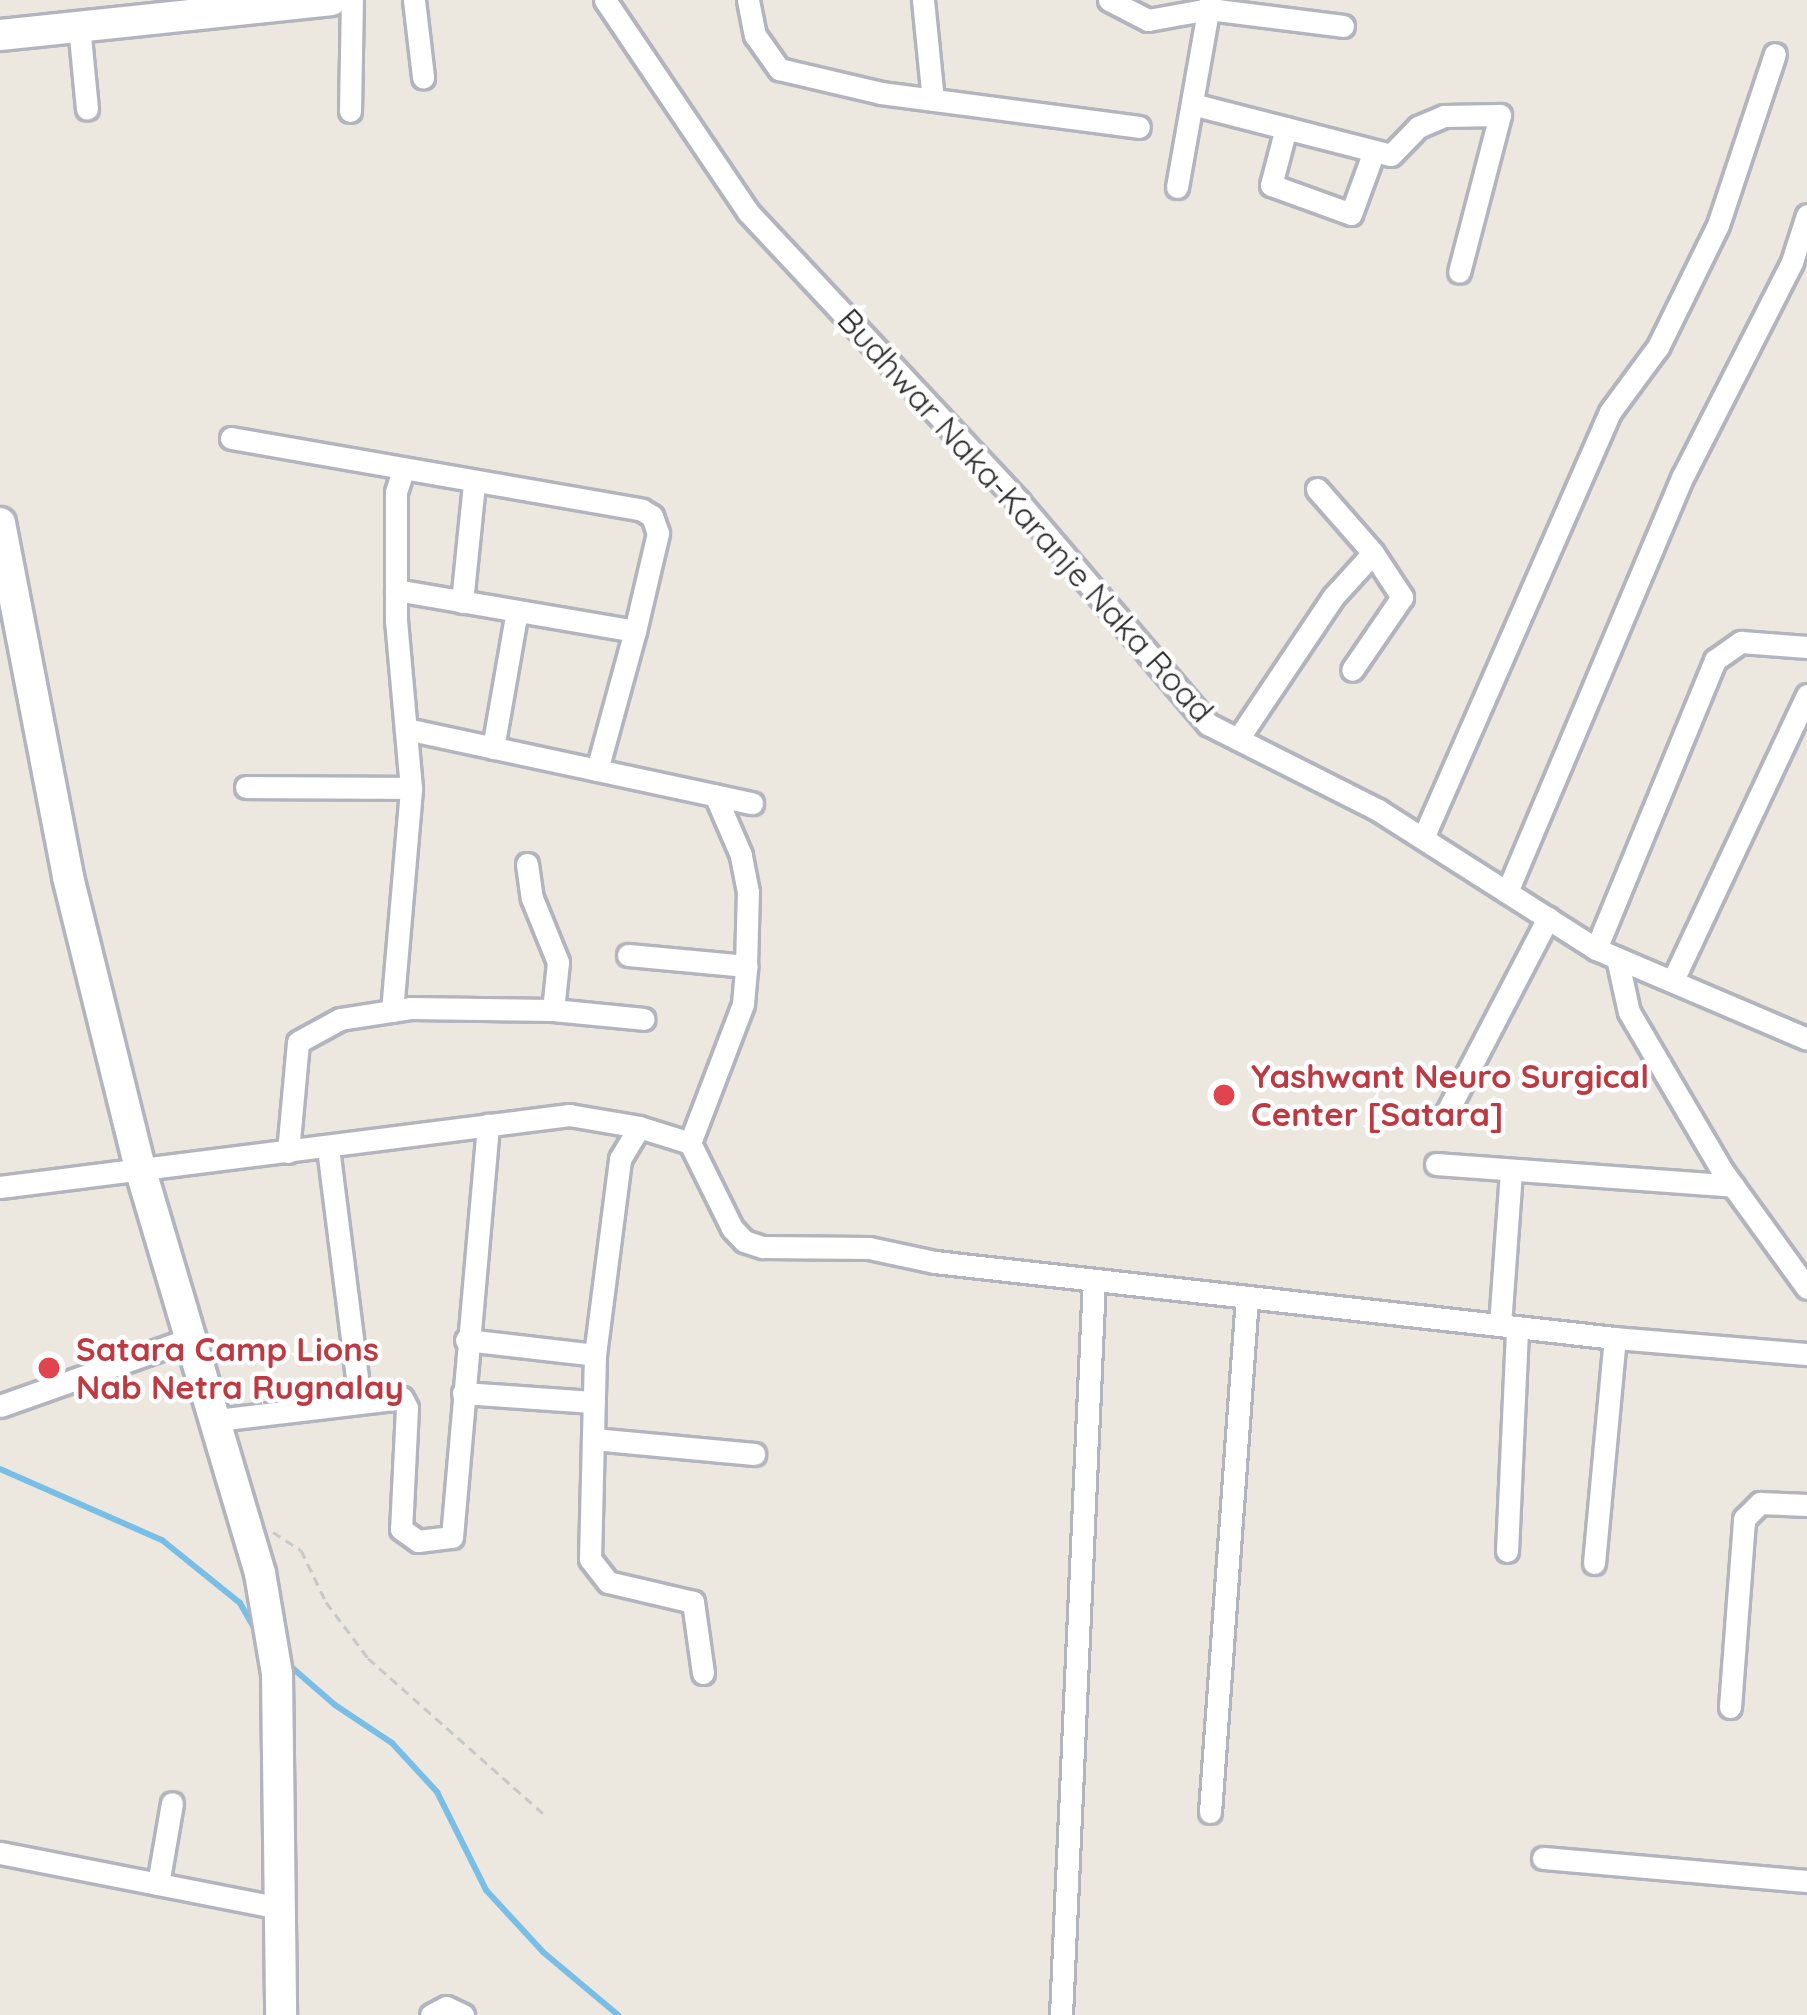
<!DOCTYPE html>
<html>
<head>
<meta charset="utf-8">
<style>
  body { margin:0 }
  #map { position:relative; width:1807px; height:2015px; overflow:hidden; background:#ece8df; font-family:Quicksand,sans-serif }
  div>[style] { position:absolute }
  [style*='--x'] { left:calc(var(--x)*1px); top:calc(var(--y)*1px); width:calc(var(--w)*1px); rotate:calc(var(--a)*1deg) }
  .stream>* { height:6px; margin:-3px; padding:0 3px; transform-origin:3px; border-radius:3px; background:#79bee7 }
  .path>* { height:3px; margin-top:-1.5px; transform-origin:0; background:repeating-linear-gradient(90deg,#c8c8c8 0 9px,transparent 0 15px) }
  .roads { filter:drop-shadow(3px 0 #b2b4be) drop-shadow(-3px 0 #b2b4be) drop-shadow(0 3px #b2b4be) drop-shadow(0 -3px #b2b4be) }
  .minor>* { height:21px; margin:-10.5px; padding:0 10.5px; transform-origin:10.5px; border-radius:10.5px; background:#fff }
  .secondary>* { height:30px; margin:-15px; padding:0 15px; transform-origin:15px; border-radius:15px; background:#fff }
  .dots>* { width:33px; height:33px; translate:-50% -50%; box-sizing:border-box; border:6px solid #fff; border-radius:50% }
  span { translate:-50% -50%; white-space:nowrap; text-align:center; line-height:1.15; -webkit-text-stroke:9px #fff; paint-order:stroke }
  .street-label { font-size:33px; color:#2c2c2c }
  .health-label { font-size:33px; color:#be3a42; font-weight:700 }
  .left { translate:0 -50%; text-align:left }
</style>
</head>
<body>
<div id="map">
  <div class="stream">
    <div style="--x:0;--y:1469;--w:177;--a:23.7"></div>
    <div style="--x:162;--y:1540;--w:100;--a:38.9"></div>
    <div style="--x:240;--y:1603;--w:43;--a:60.4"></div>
    <div style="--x:289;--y:1665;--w:61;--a:41"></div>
    <div style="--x:335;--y:1705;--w:69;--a:33.7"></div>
    <div style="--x:392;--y:1743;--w:67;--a:47.4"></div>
    <div style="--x:437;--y:1792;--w:110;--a:63.4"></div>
    <div style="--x:486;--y:1890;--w:84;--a:47.4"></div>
    <div style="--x:543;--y:1952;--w:98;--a:40"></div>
  </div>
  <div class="path">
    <div style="--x:273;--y:1532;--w:33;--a:33"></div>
    <div style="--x:301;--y:1550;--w:58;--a:64.3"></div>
    <div style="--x:326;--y:1602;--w:70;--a:53.1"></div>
    <div style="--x:368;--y:1658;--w:237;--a:41.6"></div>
  </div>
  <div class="roads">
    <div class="minor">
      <div style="--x:414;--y:0;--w:78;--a:83.3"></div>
      <div style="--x:605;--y:0;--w:256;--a:56"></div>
      <div style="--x:748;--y:212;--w:397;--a:46.9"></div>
      <div style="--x:1019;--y:502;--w:292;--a:49.6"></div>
      <div style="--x:1208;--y:724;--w:191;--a:26.8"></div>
      <div style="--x:1378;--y:810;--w:259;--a:32.5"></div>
      <div style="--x:1596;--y:949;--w:229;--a:23.1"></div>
      <div style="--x:748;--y:0;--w:36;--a:79"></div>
      <div style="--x:755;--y:35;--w:42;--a:54.8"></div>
      <div style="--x:779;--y:69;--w:105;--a:13.2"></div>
      <div style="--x:881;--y:93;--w:260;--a:7.5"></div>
      <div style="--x:923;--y:0;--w:100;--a:84.3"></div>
      <div style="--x:1109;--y:0;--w:44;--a:27.1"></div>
      <div style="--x:1148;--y:20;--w:62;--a:-10.2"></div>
      <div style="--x:1209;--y:9;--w:135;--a:7.2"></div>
      <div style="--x:79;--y:26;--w:83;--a:84.5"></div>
      <div style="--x:1192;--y:104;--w:205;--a:14.4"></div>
      <div style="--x:1391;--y:155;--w:39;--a:-46"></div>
      <div style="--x:1418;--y:127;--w:28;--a:-23"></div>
      <div style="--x:1444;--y:116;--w:56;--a:-1"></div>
      <div style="--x:1500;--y:115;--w:162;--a:104.6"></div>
      <div style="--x:350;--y:111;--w:111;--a:-89"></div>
      <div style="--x:1286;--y:128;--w:59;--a:104.7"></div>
      <div style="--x:1271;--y:185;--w:85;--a:19.9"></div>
      <div style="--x:1351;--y:214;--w:67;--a:-69.9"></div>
      <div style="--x:1177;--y:187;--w:190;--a:-80"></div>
      <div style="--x:231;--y:438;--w:417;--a:9.9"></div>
      <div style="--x:642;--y:510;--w:12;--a:31"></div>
      <div style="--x:652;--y:516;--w:18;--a:71"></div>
      <div style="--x:658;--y:533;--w:101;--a:103.2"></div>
      <div style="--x:1317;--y:489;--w:85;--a:48.8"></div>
      <div style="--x:1373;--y:553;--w:53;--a:56.6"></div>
      <div style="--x:1402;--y:597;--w:88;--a:124.4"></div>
      <div style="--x:396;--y:590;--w:242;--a:9.7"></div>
      <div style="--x:635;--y:631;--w:144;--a:105.3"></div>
      <div style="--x:462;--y:602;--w:119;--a:-84.2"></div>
      <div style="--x:406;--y:729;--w:354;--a:12.1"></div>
      <div style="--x:1238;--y:739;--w:171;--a:-56.2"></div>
      <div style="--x:1333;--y:597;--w:59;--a:-47.7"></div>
      <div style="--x:493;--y:748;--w:139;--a:-80.1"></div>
      <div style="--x:246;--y:787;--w:165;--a:0.3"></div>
      <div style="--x:1423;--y:838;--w:465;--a:-66.3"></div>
      <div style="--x:1610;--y:412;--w:81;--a:-53.6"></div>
      <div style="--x:1658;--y:347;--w:136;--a:-63.8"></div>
      <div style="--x:1718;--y:225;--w:180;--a:-71.6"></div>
      <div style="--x:527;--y:864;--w:34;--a:82"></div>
      <div style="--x:532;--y:898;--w:69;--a:67.9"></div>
      <div style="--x:558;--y:962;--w:48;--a:95.9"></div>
      <div style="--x:1507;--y:892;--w:452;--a:-67.1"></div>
      <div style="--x:1683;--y:476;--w:240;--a:-63"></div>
      <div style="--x:1792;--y:262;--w:49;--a:-72.3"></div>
      <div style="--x:1596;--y:949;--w:313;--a:-67.6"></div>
      <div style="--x:1715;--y:660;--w:32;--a:-35"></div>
      <div style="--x:1741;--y:642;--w:66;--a:4.3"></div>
      <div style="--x:628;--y:955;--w:119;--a:5.3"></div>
      <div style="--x:1617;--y:958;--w:55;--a:77.5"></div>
      <div style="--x:1629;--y:1012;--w:186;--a:59.6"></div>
      <div style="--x:1723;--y:1172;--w:143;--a:54.1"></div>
      <div style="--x:1673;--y:980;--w:315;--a:-64.8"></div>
      <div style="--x:392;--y:1011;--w:224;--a:-85.1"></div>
      <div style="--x:411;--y:788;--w:168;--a:-95.1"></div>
      <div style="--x:396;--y:621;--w:129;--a:-90"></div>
      <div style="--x:396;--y:492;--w:22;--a:-72"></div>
      <div style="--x:1447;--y:1112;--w:219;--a:-62.5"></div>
      <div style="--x:690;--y:1143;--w:149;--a:-69.1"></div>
      <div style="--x:743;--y:1004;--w:38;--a:-85"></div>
      <div style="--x:746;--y:966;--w:74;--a:-88.5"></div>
      <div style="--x:748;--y:892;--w:38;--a:-101"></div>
      <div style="--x:741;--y:855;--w:65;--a:-113.4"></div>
      <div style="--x:328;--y:1148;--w:255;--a:82.8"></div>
      <div style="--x:288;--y:1152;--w:110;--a:-84.8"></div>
      <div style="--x:298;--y:1042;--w:48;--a:-28.7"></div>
      <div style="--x:340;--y:1019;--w:71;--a:-8.9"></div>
      <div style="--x:410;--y:1008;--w:143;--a:0.8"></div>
      <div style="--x:553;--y:1010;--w:91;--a:5.6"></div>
      <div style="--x:1436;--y:1164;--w:298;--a:4.2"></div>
      <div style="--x:0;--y:1187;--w:574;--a:-7.21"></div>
      <div style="--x:569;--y:1115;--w:71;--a:9.7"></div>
      <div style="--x:1500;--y:1325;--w:155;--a:-85.9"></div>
      <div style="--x:466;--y:1340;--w:130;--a:6.6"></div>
      <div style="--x:463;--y:1393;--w:130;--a:4"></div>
      <div style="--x:0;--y:1406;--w:204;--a:-19.5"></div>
      <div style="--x:217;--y:1420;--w:186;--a:-6.8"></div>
      <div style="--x:402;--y:1398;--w:11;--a:63"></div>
      <div style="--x:407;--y:1408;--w:121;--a:92.8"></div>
      <div style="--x:401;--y:1529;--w:21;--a:35"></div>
      <div style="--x:418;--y:1541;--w:34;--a:-7"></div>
      <div style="--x:452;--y:1537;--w:414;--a:-85"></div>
      <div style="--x:593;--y:1439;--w:162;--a:5.3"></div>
      <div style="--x:1507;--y:1551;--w:224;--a:-87.4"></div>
      <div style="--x:1594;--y:1563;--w:226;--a:-84.7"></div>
      <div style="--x:703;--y:1673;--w:72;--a:-98"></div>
      <div style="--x:693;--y:1602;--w:87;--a:-166.8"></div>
      <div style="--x:608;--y:1582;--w:29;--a:-128"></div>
      <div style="--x:590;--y:1559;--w:204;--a:-88.6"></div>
      <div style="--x:595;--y:1355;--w:198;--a:-82.7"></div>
      <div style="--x:620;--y:1159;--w:37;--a:-59"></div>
      <div style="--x:639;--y:1127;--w:53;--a:17.4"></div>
      <div style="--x:690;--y:1143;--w:95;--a:63.7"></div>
      <div style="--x:732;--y:1228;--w:18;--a:47"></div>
      <div style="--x:744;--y:1241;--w:20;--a:18"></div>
      <div style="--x:763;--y:1247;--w:106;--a:0.5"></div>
      <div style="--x:869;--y:1248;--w:67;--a:12"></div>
      <div style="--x:935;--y:1262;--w:684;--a:6.38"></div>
      <div style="--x:1615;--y:1338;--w:193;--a:4.8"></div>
      <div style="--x:1730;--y:1707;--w:189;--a:-85.7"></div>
      <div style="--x:1744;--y:1519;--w:23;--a:-45"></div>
      <div style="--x:1760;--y:1503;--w:47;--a:2.4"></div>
      <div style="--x:1210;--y:1812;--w:516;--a:-85.89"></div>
      <div style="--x:0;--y:1853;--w:286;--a:11.1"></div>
      <div style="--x:1543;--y:1858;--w:265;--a:5"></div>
      <div style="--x:158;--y:1884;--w:82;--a:-80.2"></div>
      <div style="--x:431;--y:2015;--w:17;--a:-28"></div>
      <div style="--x:446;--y:2007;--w:19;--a:25"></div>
      <div style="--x:1061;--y:2015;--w:736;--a:-87.43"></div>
    </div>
    <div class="secondary">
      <div style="--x:0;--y:35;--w:333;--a:-6"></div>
      <div style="--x:0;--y:523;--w:360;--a:79.1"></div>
      <div style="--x:68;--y:877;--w:300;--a:76.1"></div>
      <div style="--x:140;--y:1168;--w:422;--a:73.5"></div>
      <div style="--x:260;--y:1573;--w:102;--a:80.4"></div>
      <div style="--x:277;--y:1674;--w:341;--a:89.3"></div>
    </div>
  </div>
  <div class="dots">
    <div style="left:1224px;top:1095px;background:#e0444e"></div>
    <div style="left:49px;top:1368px;background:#e0444e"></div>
  </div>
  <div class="street-label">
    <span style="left:1026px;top:515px;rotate:48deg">Budhwar Naka-Karanje Naka Road</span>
  </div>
  <div class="health-label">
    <span class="left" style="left:1251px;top:1095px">Yashwant Neuro Surgical<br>Center [Satara]</span>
    <span class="left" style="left:76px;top:1368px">Satara Camp Lions<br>Nab Netra Rugnalay</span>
  </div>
</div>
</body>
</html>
